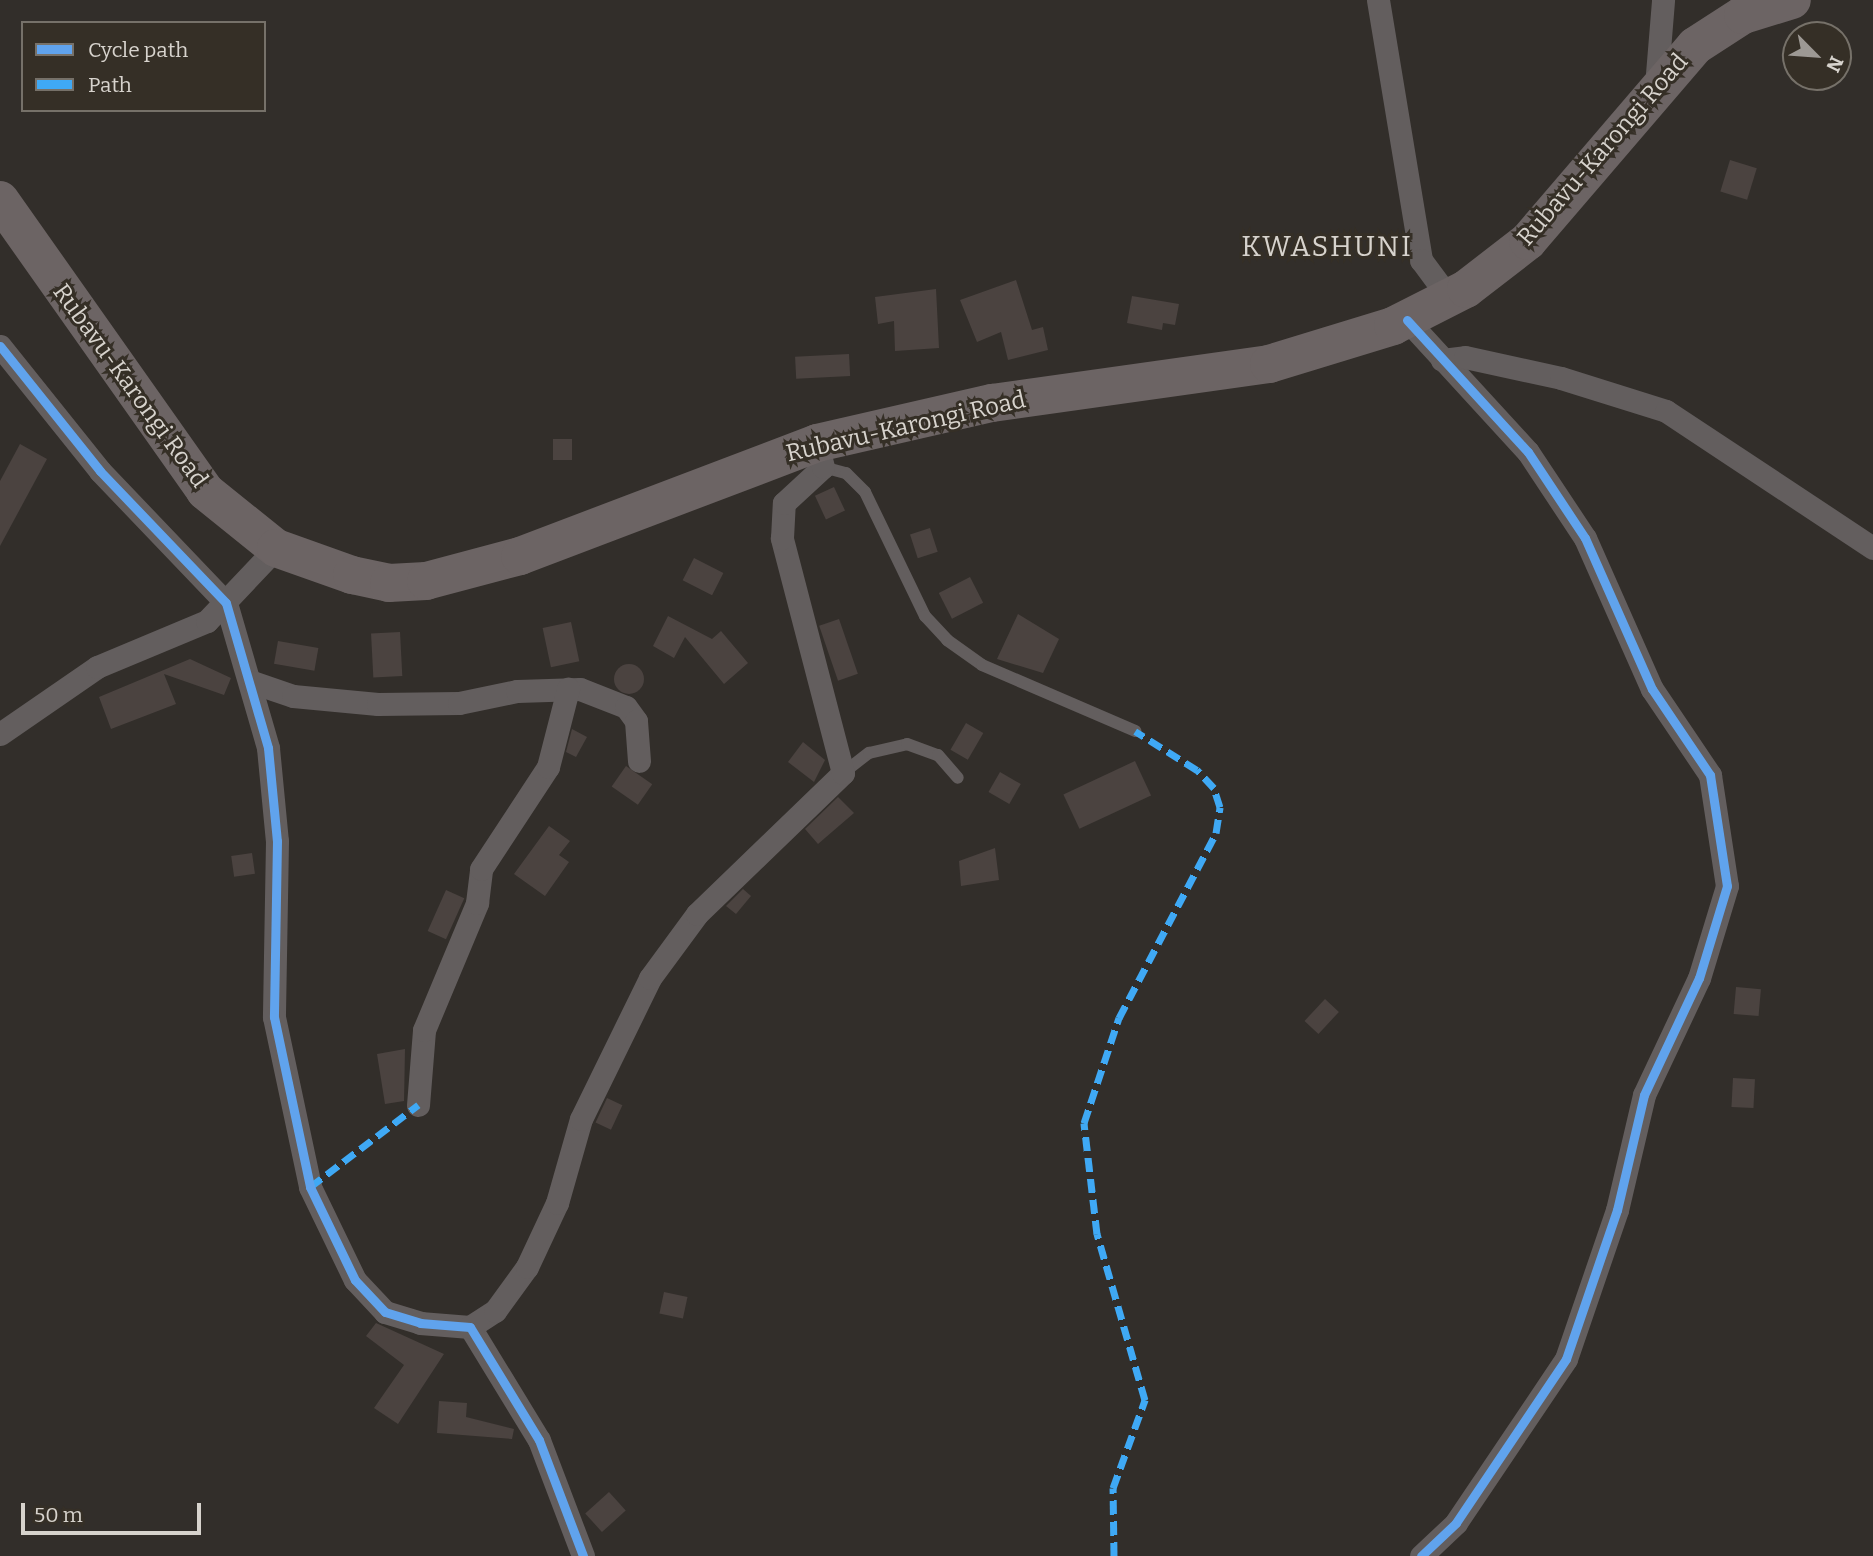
<!DOCTYPE html>
<html>
<head>
<meta charset="utf-8">
<style>
  body { margin:0 }
  #map { position:relative; width:1873px; height:1556px; overflow:hidden; background:#322e2a; font-family:Bitter,serif }
  div>[style] { position:absolute }
  [style*='--x'] { left:calc(var(--x)*1px); top:calc(var(--y)*1px); width:calc(var(--w)*1px); rotate:calc(var(--a)*1deg) }
  .building>* { inset:0; background:#4b4340; transform-origin:0 0 }
  .round { border-radius:50% }
  .service>* { height:12px; margin:-6px; padding:0 6px; transform-origin:6px; border-radius:6px; background:#635e5e }
  .minor>* { height:23px; margin:-11.5px; padding:0 11.5px; transform-origin:11.5px; border-radius:11.5px; background:#635e5e }
  .trunk>* { height:38px; margin:-19px; padding:0 19px; transform-origin:19px; border-radius:19px; background:#6c6464 }
  .quiet>* { height:7px; margin-top:-3.5px; transform-origin:0; background:repeating-linear-gradient(90deg,#3fa9f5 0 14px,transparent 0 21px) }
  .cycleway>* { height:9px; margin:-4.5px; padding:0 4.5px; transform-origin:4.5px; border-radius:4.5px; background:#60a3ed }
  span { translate:-50% -50%; white-space:nowrap; text-align:center; line-height:1.15; -webkit-text-stroke:6px #352f26; paint-order:stroke }
  .street-label { font-size:24px; color:#d7d3cd }
  .quarter-label { font-size:28px; color:#d7d3cd; letter-spacing:2px }
  .legend { position:absolute; left:21px; top:21px; width:245px; height:91px; box-sizing:border-box; background:#352f26; border:2px solid #767169; margin:0; padding:9px 12px; list-style:none; font-size:21px; color:#d7d3cd }
  .legend li { display:flex; align-items:center; gap:14px; height:35px }
  .legend b { width:35px; border:2px solid #767169 }
  .north { position:absolute; left:1782px; top:21px; width:70px; height:70px; box-sizing:border-box; background:#352f26; border:2px solid #767169; border-radius:50%; rotate:115deg; font-size:19px; font-weight:700; line-height:28px; text-align:center; color:#d7d3cd }
  .north::after { content:''; display:block; margin:auto; width:24px; height:32px; background:#9d9994; clip-path:polygon(50% 0,100% 100%,50% 72%,0 100%) }
  .scale { position:absolute; left:21px; top:1503px; width:180px; height:32px; box-sizing:border-box; border:4px solid #d7d3cd; border-top:0; padding-left:9px; font-size:21px; line-height:24px; white-space:nowrap; color:#d7d3cd; -webkit-text-stroke:5px #352f26; paint-order:stroke }
</style>
</head>
<body>
<div id="map">
  <div class="building">
    <div style="left:1730px;top:160px;width:28px;height:33px;rotate:17deg"></div>
    <div style="clip-path:polygon(1016px 280px,1032px 330px,1043px 327px,1048px 350px,1008px 360px,1001px 332px,977px 342px,960px 300px)"></div>
    <div style="clip-path:polygon(936px 289px,939px 348px,895px 351px,894px 321px,878px 324px,875px 297px)"></div>
    <div style="clip-path:polygon(1132px 296px,1179px 304px,1175px 325px,1163px 323px,1162px 330px,1127px 323px)"></div>
    <div style="left:849px;top:354px;width:22px;height:54px;rotate:87deg"></div>
    <div style="left:553px;top:439px;width:19px;height:21px"></div>
    <div style="clip-path:polygon(20px 444px,47px 459px,0 546px,0 481px)"></div>
    <div style="left:834px;top:487px;width:26px;height:21px;rotate:65deg"></div>
    <div style="left:930px;top:528px;width:25px;height:21px;rotate:72deg"></div>
    <div style="left:694px;top:558px;width:33px;height:25px;rotate:27deg"></div>
    <div style="left:970px;top:577px;width:29px;height:35px;rotate:63deg"></div>
    <div style="clip-path:polygon(1018px 614px,1059px 639px,1043px 673px,997px 659px)"></div>
    <div style="clip-path:polygon(668px 616px,712px 639px,721px 631px,748px 663px,724px 684px,685px 637px,674px 658px,653px 646px)"></div>
    <div style="left:839px;top:619px;width:58px;height:21px;rotate:71deg"></div>
    <div style="left:571px;top:622px;width:40px;height:29px;rotate:78deg"></div>
    <div style="left:400px;top:632px;width:44px;height:29px;rotate:87deg"></div>
    <div style="left:278px;top:641px;width:41px;height:23px;rotate:10deg"></div>
    <div style="clip-path:polygon(190px 659px,231px 678px,224px 695px,164px 674px,176px 704px,111px 729px,99px 697px)"></div>
    <div class="round" style="left:614px;top:664px;width:30px;height:30px"></div>
    <div style="left:966px;top:723px;width:20px;height:31px;rotate:30deg"></div>
    <div style="clip-path:polygon(572px 729px,587px 737px,576px 757px,566px 752px)"></div>
    <div style="clip-path:polygon(803px 742px,825px 760px,814px 782px,788px 762px)"></div>
    <div style="left:1135px;top:761px;width:38px;height:79px;rotate:65deg"></div>
    <div style="left:626px;top:766px;width:32px;height:25px;rotate:35deg"></div>
    <div style="left:1000px;top:772px;width:24px;height:23px;rotate:30deg"></div>
    <div style="clip-path:polygon(838px 797px,854px 813px,818px 844px,805px 829px)"></div>
    <div style="clip-path:polygon(549px 826px,570px 841px,559px 855px,569px 862px,545px 896px,514px 874px)"></div>
    <div style="clip-path:polygon(995px 848px,999px 880px,961px 886px,959px 861px)"></div>
    <div style="left:252px;top:853px;width:21px;height:21px;rotate:82deg"></div>
    <div style="clip-path:polygon(743px 889px,751px 896px,736px 914px,726px 906px)"></div>
    <div style="left:446px;top:890px;width:20px;height:45px;rotate:24deg"></div>
    <div style="left:1736px;top:987px;width:25px;height:27px;rotate:5deg"></div>
    <div style="left:1325px;top:999px;width:19px;height:30px;rotate:43deg"></div>
    <div style="clip-path:polygon(405px 1049px,404px 1101px,385px 1104px,377px 1054px)"></div>
    <div style="left:1733px;top:1078px;width:22px;height:29px;rotate:3deg"></div>
    <div style="left:607px;top:1098px;width:17px;height:27px;rotate:25deg"></div>
    <div style="left:664px;top:1292px;width:24px;height:22px;rotate:12deg"></div>
    <div style="clip-path:polygon(376px 1323px,444px 1354px,398px 1424px,374px 1408px,404px 1365px,366px 1336px)"></div>
    <div style="clip-path:polygon(439px 1401px,467px 1403px,466px 1417px,514px 1429px,512px 1439px,437px 1433px)"></div>
    <div style="left:609px;top:1492px;width:25px;height:32px;rotate:48deg"></div>
  </div>
  <div class="service">
    <div style="--x:823;--y:467;--w:24;--a:15"></div>
    <div style="--x:846;--y:473;--w:27;--a:45"></div>
    <div style="--x:865;--y:492;--w:138;--a:64.2"></div>
    <div style="--x:925;--y:616;--w:33;--a:47"></div>
    <div style="--x:947;--y:640;--w:43;--a:35.5"></div>
    <div style="--x:982;--y:665;--w:167;--a:23.3"></div>
    <div style="--x:843;--y:773;--w:33;--a:-38"></div>
    <div style="--x:869;--y:753;--w:39;--a:-13"></div>
    <div style="--x:907;--y:744;--w:33;--a:20"></div>
    <div style="--x:938;--y:755;--w:30;--a:49"></div>
  </div>
  <div class="minor">
    <div style="--x:1378;--y:0;--w:264;--a:80.6"></div>
    <div style="--x:1421;--y:260;--w:49;--a:53.4"></div>
    <div style="--x:1656;--y:86;--w:86;--a:-85.3"></div>
    <div style="--x:1407;--y:320;--w:179;--a:47.5"></div>
    <div style="--x:1528;--y:452;--w:103;--a:56.5"></div>
    <div style="--x:1585;--y:538;--w:165;--a:66.1"></div>
    <div style="--x:1652;--y:689;--w:104;--a:56"></div>
    <div style="--x:1710;--y:775;--w:112;--a:81.3"></div>
    <div style="--x:1727;--y:886;--w:96;--a:106.9"></div>
    <div style="--x:1699;--y:978;--w:129;--a:115.2"></div>
    <div style="--x:1644;--y:1095;--w:118;--a:103.2"></div>
    <div style="--x:1617;--y:1210;--w:157;--a:108.9"></div>
    <div style="--x:1566;--y:1359;--w:197;--a:123.9"></div>
    <div style="--x:1456;--y:1523;--w:48;--a:136.7"></div>
    <div style="--x:0;--y:346;--w:160;--a:51.3"></div>
    <div style="--x:100;--y:471;--w:182;--a:46.3"></div>
    <div style="--x:226;--y:603;--w:151;--a:73.8"></div>
    <div style="--x:268;--y:748;--w:93;--a:84.5"></div>
    <div style="--x:277;--y:841;--w:176;--a:91"></div>
    <div style="--x:274;--y:1017;--w:174;--a:78"></div>
    <div style="--x:310;--y:1187;--w:103;--a:64.2"></div>
    <div style="--x:355;--y:1280;--w:44;--a:46.8"></div>
    <div style="--x:385;--y:1312;--w:37;--a:17"></div>
    <div style="--x:420;--y:1323;--w:50;--a:4.6"></div>
    <div style="--x:470;--y:1327;--w:132;--a:58.6"></div>
    <div style="--x:539;--y:1440;--w:124;--a:69.2"></div>
    <div style="--x:1442;--y:360;--w:23;--a:-7"></div>
    <div style="--x:1465;--y:357;--w:98;--a:12.3"></div>
    <div style="--x:1561;--y:378;--w:110;--a:17.4"></div>
    <div style="--x:1666;--y:411;--w:248;--a:33.5"></div>
    <div style="--x:252;--y:682;--w:43;--a:18.9"></div>
    <div style="--x:293;--y:696;--w:85;--a:5.4"></div>
    <div style="--x:378;--y:704;--w:81;--a:-0.7"></div>
    <div style="--x:459;--y:703;--w:59;--a:-11.7"></div>
    <div style="--x:517;--y:691;--w:63;--a:-1.8"></div>
    <div style="--x:580;--y:689;--w:49;--a:21.4"></div>
    <div style="--x:626;--y:707;--w:17;--a:54"></div>
    <div style="--x:636;--y:721;--w:40;--a:85.7"></div>
    <div style="--x:0;--y:734;--w:118;--a:-34.6"></div>
    <div style="--x:97;--y:667;--w:119;--a:-22.7"></div>
    <div style="--x:207;--y:621;--w:100;--a:-46.6"></div>
    <div style="--x:418;--y:1105;--w:75;--a:-85.4"></div>
    <div style="--x:424;--y:1030;--w:138;--a:-67.3"></div>
    <div style="--x:477;--y:903;--w:34;--a:-83"></div>
    <div style="--x:481;--y:869;--w:122;--a:-56.7"></div>
    <div style="--x:548;--y:767;--w:81;--a:-75.6"></div>
    <div style="--x:470;--y:1327;--w:30;--a:-33"></div>
    <div style="--x:495;--y:1311;--w:54;--a:-54"></div>
    <div style="--x:527;--y:1267;--w:71;--a:-64.9"></div>
    <div style="--x:557;--y:1203;--w:87;--a:-74.1"></div>
    <div style="--x:581;--y:1119;--w:157;--a:-63.9"></div>
    <div style="--x:650;--y:978;--w:79;--a:-53.7"></div>
    <div style="--x:697;--y:914;--w:203;--a:-44"></div>
    <div style="--x:843;--y:773;--w:243;--a:-104.6"></div>
    <div style="--x:782;--y:538;--w:35;--a:-87"></div>
    <div style="--x:784;--y:503;--w:53;--a:-42.7"></div>
    <div style="--x:823;--y:467;--w:25;--a:-104"></div>
  </div>
  <div class="trunk">
    <div style="--x:0;--y:200;--w:356;--a:54.8"></div>
    <div style="--x:205;--y:491;--w:91;--a:38.8"></div>
    <div style="--x:276;--y:548;--w:81;--a:19.6"></div>
    <div style="--x:352;--y:575;--w:38;--a:12"></div>
    <div style="--x:389;--y:583;--w:37;--a:-3"></div>
    <div style="--x:426;--y:581;--w:97;--a:-14.9"></div>
    <div style="--x:520;--y:556;--w:318;--a:-20.8"></div>
    <div style="--x:817;--y:443;--w:180;--a:-12.9"></div>
    <div style="--x:992;--y:403;--w:280;--a:-8"></div>
    <div style="--x:1269;--y:364;--w:130;--a:-17"></div>
    <div style="--x:1393;--y:326;--w:82;--a:-26.9"></div>
    <div style="--x:1466;--y:289;--w:78;--a:-37.7"></div>
    <div style="--x:1528;--y:241;--w:257;--a:-49.4"></div>
    <div style="--x:1695;--y:46;--w:57;--a:-32.9"></div>
    <div style="--x:1743;--y:15;--w:51;--a:-17"></div>
  </div>
  <div class="quiet">
    <div style="--x:310;--y:1187;--w:136;--a:-37.2"></div>
    <div style="--x:1114;--y:1556;--w:68;--a:-90.8"></div>
    <div style="--x:1113;--y:1488;--w:94;--a:-70"></div>
    <div style="--x:1145;--y:1400;--w:173;--a:-106.1"></div>
    <div style="--x:1097;--y:1234;--w:112;--a:-96.7"></div>
    <div style="--x:1084;--y:1123;--w:111;--a:-71.6"></div>
    <div style="--x:1119;--y:1018;--w:209;--a:-62.3"></div>
    <div style="--x:1216;--y:833;--w:26;--a:-81"></div>
    <div style="--x:1220;--y:807;--w:20;--a:-108"></div>
    <div style="--x:1214;--y:788;--w:25;--a:-133"></div>
    <div style="--x:1197;--y:770;--w:73;--a:-147.8"></div>
  </div>
  <div class="cycleway">
    <div style="--x:1407;--y:320;--w:179;--a:47.5"></div>
    <div style="--x:1528;--y:452;--w:103;--a:56.5"></div>
    <div style="--x:1585;--y:538;--w:165;--a:66.1"></div>
    <div style="--x:1652;--y:689;--w:104;--a:56"></div>
    <div style="--x:1710;--y:775;--w:112;--a:81.3"></div>
    <div style="--x:1727;--y:886;--w:96;--a:106.9"></div>
    <div style="--x:1699;--y:978;--w:129;--a:115.2"></div>
    <div style="--x:1644;--y:1095;--w:118;--a:103.2"></div>
    <div style="--x:1617;--y:1210;--w:157;--a:108.9"></div>
    <div style="--x:1566;--y:1359;--w:197;--a:123.9"></div>
    <div style="--x:1456;--y:1523;--w:48;--a:136.7"></div>
    <div style="--x:0;--y:346;--w:160;--a:51.3"></div>
    <div style="--x:100;--y:471;--w:182;--a:46.3"></div>
    <div style="--x:226;--y:603;--w:151;--a:73.8"></div>
    <div style="--x:268;--y:748;--w:93;--a:84.5"></div>
    <div style="--x:277;--y:841;--w:176;--a:91"></div>
    <div style="--x:274;--y:1017;--w:174;--a:78"></div>
    <div style="--x:310;--y:1187;--w:103;--a:64.2"></div>
    <div style="--x:355;--y:1280;--w:44;--a:46.8"></div>
    <div style="--x:385;--y:1312;--w:37;--a:17"></div>
    <div style="--x:420;--y:1323;--w:50;--a:4.6"></div>
    <div style="--x:470;--y:1327;--w:132;--a:58.6"></div>
    <div style="--x:539;--y:1440;--w:124;--a:69.2"></div>
  </div>
  <div class="street-label">
    <span style="left:1603px;top:150px;rotate:-49deg">Rubavu-Karongi Road</span>
    <span style="left:130px;top:386px;rotate:54deg">Rubavu-Karongi Road</span>
    <span style="left:906px;top:427px;rotate:-13deg">Rubavu-Karongi Road</span>
  </div>
  <div class="quarter-label">
    <span style="left:1327px;top:247px">KWASHUNI</span>
  </div>
  <ul class="legend">
  <li><b style="height:9px;background:#60a3ed"></b>Cycle path</li>
  <li><b style="height:9px;background:#3fa9f5"></b>Path</li>
  </ul>
  <div class="north">N</div>
  <div class="scale">50 m</div>
</div>
</body>
</html>
